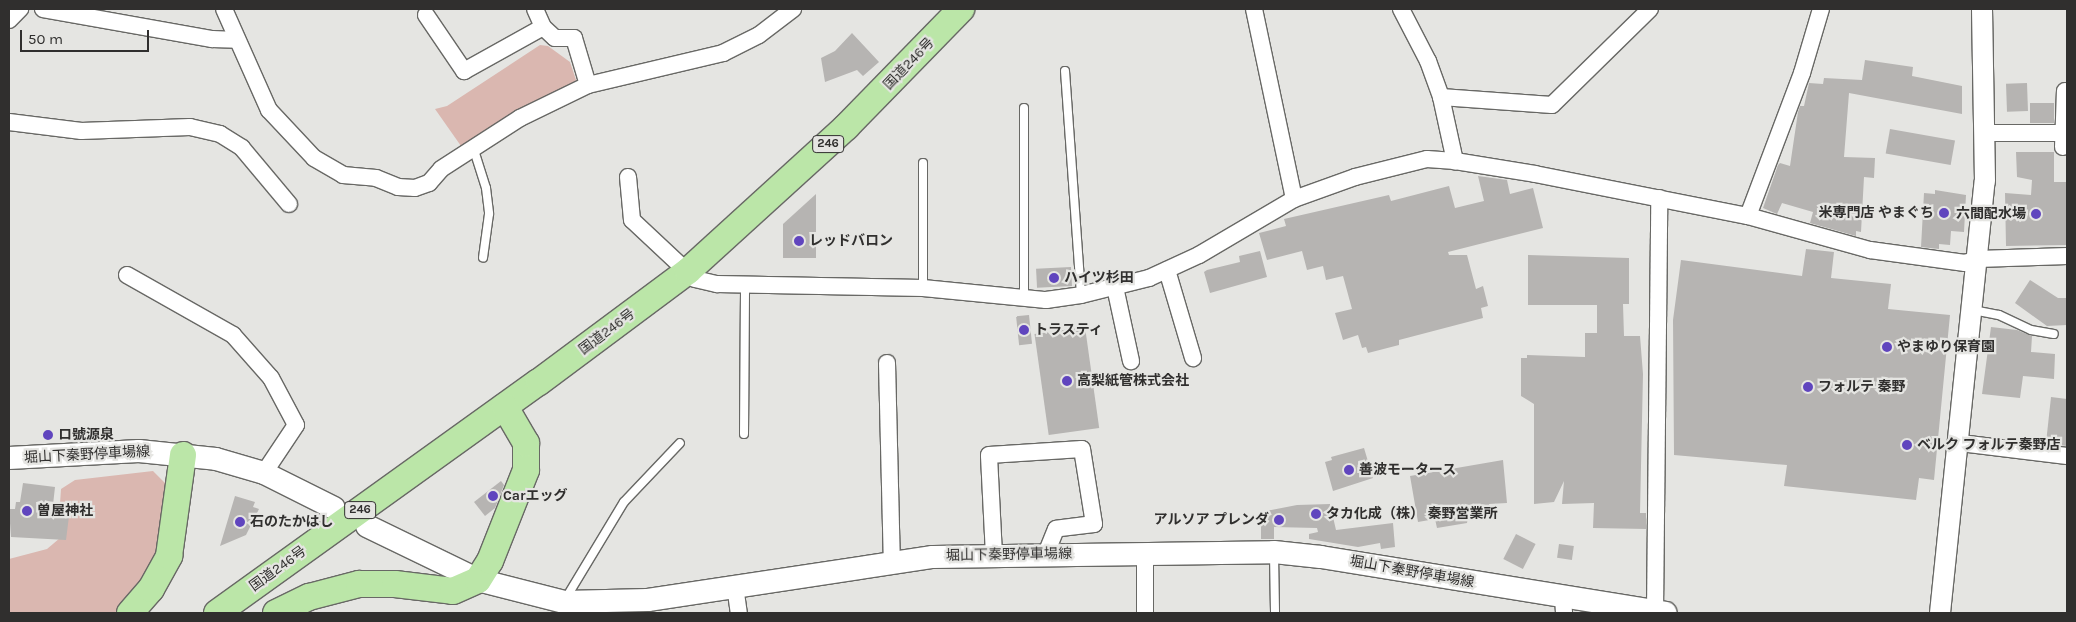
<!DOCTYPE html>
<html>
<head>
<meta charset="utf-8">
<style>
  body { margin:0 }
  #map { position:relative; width:2076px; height:622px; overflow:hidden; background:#e5e5e2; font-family:Karla,"Noto Sans JP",sans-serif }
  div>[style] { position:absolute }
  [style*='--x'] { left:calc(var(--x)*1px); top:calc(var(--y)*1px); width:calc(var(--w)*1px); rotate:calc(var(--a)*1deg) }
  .green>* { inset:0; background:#dab7b0 }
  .building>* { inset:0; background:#b6b4b2; transform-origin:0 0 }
  .roads { filter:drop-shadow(1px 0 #686865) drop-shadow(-1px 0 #686865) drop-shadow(0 1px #686865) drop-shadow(0 -1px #686865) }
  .service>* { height:8px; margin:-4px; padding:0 4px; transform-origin:4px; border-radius:4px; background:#fff }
  .minor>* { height:16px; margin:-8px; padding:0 8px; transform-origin:8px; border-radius:8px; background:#fff }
  .tertiary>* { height:20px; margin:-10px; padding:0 10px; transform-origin:10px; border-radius:10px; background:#fff }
  .secondary>* { height:22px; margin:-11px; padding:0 11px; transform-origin:11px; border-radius:11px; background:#fff }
  .trunk>* { height:26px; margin:-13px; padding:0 13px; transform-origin:13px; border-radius:13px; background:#bbe6a8 }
  .dots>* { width:14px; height:14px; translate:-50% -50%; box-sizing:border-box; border:2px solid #e5e5e2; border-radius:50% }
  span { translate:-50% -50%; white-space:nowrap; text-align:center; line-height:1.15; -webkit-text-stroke:4.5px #e5e5e2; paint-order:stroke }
  .shield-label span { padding:1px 4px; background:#e5e5e2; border:1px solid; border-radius:4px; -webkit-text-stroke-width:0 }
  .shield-label { font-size:12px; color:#302f2e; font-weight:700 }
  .street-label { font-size:14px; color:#302f2e }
  .poi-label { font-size:14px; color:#302f2e; font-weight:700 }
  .right { translate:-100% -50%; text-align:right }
  .left { translate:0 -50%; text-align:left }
  .frame { position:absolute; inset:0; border:10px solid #302f2e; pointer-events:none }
  .scale { position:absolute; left:20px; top:30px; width:129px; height:22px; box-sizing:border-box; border:2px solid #302f2e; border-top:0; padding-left:6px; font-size:15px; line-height:18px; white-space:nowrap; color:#302f2e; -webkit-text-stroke:4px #e5e5e2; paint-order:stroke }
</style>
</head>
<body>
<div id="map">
  <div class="green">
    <div style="clip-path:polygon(540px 45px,548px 46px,570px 62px,576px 80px,572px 87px,517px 112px,461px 146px,435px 109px,447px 106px)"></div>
    <div style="clip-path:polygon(153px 471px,168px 486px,161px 558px,137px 597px,114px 613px,9px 613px,9px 559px,47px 549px,60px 538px,65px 521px,60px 504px,61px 489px,75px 480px)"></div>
  </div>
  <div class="building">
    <div style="clip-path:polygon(852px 33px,879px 62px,863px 76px,857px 70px,825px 82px,821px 58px,835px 51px)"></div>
    <div style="clip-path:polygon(1865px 60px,1913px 67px,1912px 76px,1962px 86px,1962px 114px,1849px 93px,1844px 157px,1875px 158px,1874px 178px,1864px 177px,1861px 232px,1856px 231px,1856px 236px,1810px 223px,1813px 212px,1782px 203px,1777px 214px,1763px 208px,1778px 165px,1780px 163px,1790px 166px,1798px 112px,1800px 106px,1804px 106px,1809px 83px,1823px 84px,1824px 78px,1862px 80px)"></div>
    <div style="left:2027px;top:83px;width:28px;height:21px;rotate:88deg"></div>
    <div style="left:2054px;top:103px;width:20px;height:24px;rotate:90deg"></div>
    <div style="left:1890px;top:129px;width:66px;height:25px;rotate:10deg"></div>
    <div style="clip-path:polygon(2016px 152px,2054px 152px,2054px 182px,2067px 182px,2067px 245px,2006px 246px,2005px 193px,2031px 195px,2032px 180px,2017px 177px)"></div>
    <div style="clip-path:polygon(1478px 176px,1507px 180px,1510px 194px,1533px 188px,1543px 228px,1448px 252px,1449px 255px,1467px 255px,1476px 289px,1483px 286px,1488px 306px,1481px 308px,1483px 318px,1399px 340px,1399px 345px,1368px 353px,1366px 347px,1362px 348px,1358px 335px,1343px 340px,1335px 313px,1352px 309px,1343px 276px,1326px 280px,1323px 266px,1307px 270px,1302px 251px,1267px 260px,1259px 233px,1286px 226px,1284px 219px,1389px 195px,1391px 201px,1449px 186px,1455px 208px,1484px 201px)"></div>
    <div style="clip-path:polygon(1935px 190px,1966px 195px,1964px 232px,1951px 231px,1950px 245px,1939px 244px,1939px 249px,1921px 247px,1924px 193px,1935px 194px)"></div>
    <div style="clip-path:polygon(816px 194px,816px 258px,783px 258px,783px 224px)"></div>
    <div style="clip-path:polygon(1806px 249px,1834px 252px,1831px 278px,1891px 284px,1888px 309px,1950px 315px,1934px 480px,1919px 478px,1916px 500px,1784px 486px,1787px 465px,1674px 455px,1673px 320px,1681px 260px,1802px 276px)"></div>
    <div style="clip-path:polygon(1260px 251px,1267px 277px,1210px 293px,1204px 272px,1207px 270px,1240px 262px,1239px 256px)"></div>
    <div style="clip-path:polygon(1528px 255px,1629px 258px,1629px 304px,1623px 304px,1624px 336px,1640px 336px,1643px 374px,1640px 513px,1646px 513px,1646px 529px,1593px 528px,1594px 503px,1562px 504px,1564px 481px,1554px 502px,1534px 504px,1534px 404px,1521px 396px,1521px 358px,1527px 358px,1527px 355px,1585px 357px,1585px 333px,1597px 333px,1597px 305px,1528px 305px)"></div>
    <div style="left:1071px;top:267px;width:19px;height:35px;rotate:87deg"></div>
    <div style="clip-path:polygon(2030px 280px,2058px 298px,2067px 298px,2067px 325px,2047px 326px,2015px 303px)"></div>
    <div style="left:1029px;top:315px;width:29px;height:13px;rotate:84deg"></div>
    <div style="left:1085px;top:327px;width:102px;height:51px;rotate:82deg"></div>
    <div style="clip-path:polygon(1991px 327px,2017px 330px,2032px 336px,2031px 352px,2055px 354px,2054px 379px,2023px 376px,2020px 398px,1982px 394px)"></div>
    <div style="clip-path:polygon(2051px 397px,2067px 399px,2067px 446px,2046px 443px)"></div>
    <div style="clip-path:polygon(1364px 448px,1373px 478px,1333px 491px,1325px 462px,1332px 460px,1331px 457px)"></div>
    <div style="clip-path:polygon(1503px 460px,1507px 503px,1489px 504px,1489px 508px,1469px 512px,1467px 523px,1437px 528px,1435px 519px,1418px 522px,1410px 476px)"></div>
    <div style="clip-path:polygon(501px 481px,504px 485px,495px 508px,485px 516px,474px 502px)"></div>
    <div style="clip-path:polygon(23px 483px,55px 487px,52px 514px,69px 516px,66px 540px,11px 537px,9px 509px,15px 509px,16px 502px,20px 502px)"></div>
    <div style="clip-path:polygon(235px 496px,255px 502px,253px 507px,259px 509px,246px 535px,220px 546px)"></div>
    <div style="clip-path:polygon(1330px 504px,1336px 530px,1393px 523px,1395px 547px,1381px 549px,1380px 543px,1358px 547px,1309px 539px,1309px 534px,1318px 532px,1317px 528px,1274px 527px,1274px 539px,1261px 539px,1261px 512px,1297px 505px)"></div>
    <div style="left:1516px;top:534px;width:22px;height:28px;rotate:27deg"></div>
    <div style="left:1559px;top:544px;width:15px;height:14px;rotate:8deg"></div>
  </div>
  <div class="roads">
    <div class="service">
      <div style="--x:1065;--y:71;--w:225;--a:85.9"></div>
      <div style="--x:473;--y:147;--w:43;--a:72.4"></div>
      <div style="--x:486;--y:188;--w:26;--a:83"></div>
      <div style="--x:489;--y:214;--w:44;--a:97.8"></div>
      <div style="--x:923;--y:288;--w:125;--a:-90"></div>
      <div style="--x:1024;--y:298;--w:190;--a:-90"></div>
      <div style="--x:1973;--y:310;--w:26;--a:11"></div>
      <div style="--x:1999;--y:315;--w:35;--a:25"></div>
      <div style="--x:2031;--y:330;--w:23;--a:10"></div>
      <div style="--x:744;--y:434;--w:149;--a:-89.6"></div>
      <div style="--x:1274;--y:554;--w:59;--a:89"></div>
      <div style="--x:566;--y:598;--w:112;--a:-58.9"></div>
      <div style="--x:624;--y:502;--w:81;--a:-46.5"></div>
    </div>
    <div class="minor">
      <div style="--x:43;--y:9;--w:172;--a:10.1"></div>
      <div style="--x:212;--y:39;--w:25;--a:2"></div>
      <div style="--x:224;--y:9;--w:111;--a:66"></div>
      <div style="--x:269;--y:110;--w:66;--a:46.8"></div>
      <div style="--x:314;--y:158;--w:34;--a:30"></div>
      <div style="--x:343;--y:175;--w:33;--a:5"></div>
      <div style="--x:376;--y:178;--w:24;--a:22"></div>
      <div style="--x:398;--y:187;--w:17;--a:3"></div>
      <div style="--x:415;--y:188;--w:15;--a:-20"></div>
      <div style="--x:429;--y:183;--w:18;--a:-49"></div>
      <div style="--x:441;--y:169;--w:94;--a:-32.8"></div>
      <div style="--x:520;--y:118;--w:76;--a:-25.9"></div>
      <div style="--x:588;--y:85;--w:139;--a:-13.3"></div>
      <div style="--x:723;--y:53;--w:40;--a:-26.6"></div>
      <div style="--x:759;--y:35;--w:43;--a:-37.4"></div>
      <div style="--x:535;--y:9;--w:20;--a:66"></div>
      <div style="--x:543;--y:27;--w:16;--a:43"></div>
      <div style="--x:555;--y:38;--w:19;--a:0"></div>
      <div style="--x:574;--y:38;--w:49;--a:73.4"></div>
      <div style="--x:1254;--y:9;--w:194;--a:78.1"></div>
      <div style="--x:1401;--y:9;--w:59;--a:62.6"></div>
      <div style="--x:1428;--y:61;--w:38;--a:70"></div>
      <div style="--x:1441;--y:97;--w:66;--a:77.7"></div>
      <div style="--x:426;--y:15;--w:68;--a:55.8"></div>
      <div style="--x:464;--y:71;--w:90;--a:-29.1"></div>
      <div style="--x:9;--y:20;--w:16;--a:-45"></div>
      <div style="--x:1441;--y:97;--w:111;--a:4.1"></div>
      <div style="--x:1552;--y:105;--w:137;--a:-44.4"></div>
      <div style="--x:9;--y:122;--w:73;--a:7.1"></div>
      <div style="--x:81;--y:131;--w:109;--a:-2.1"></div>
      <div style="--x:190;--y:127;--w:31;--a:13"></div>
      <div style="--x:220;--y:134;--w:26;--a:32"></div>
      <div style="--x:242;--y:148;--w:73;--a:50"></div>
      <div style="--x:1984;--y:133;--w:79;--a:0"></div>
      <div style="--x:2063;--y:147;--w:56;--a:-88"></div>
      <div style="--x:628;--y:177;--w:43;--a:84.7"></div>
      <div style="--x:632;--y:220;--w:86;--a:43.1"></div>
      <div style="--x:695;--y:279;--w:23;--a:13"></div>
      <div style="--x:717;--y:284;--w:206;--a:1.1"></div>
      <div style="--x:923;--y:288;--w:124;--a:5.6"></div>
      <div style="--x:1046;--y:300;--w:35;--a:-8"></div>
      <div style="--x:1081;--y:295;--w:70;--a:-14"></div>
      <div style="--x:1149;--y:278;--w:55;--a:-24.7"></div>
      <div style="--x:1199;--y:255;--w:110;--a:-30.5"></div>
      <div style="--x:1294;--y:199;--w:65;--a:-19.8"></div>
      <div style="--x:1355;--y:177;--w:74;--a:-14"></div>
      <div style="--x:1427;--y:159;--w:28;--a:4"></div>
      <div style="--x:1455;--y:161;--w:81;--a:9.2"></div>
      <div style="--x:1535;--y:174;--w:217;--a:11.2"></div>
      <div style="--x:1748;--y:216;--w:127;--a:15.6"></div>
      <div style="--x:1870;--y:250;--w:96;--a:7.8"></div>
      <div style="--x:1965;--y:263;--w:14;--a:-17"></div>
      <div style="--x:1978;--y:259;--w:89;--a:-1.9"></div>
      <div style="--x:1748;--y:216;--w:153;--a:-69.3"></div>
      <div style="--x:1802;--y:73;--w:67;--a:-73.5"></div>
      <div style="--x:1167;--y:270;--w:92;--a:73.5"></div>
      <div style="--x:127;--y:275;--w:122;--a:29.5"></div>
      <div style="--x:233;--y:335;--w:57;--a:48.5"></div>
      <div style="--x:271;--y:378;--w:53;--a:62"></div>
      <div style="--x:296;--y:425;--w:58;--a:123.7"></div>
      <div style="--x:1115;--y:287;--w:76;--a:77.8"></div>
      <div style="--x:887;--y:363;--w:198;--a:88.6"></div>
      <div style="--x:1960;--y:443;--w:108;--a:6.9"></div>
      <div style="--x:1145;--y:552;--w:61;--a:90"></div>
      <div style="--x:994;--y:555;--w:100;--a:-92.9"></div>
      <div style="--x:989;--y:455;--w:93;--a:-3.7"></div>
      <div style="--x:1082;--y:449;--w:76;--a:80.9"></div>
      <div style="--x:1094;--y:524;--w:38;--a:173"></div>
      <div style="--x:1056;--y:529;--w:27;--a:112"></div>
      <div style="--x:735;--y:586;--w:27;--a:82"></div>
      <div style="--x:1563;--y:598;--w:15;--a:86"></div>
      <div style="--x:1655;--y:612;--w:414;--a:-89.4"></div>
    </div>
    <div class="tertiary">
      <div style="--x:1940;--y:613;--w:434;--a:-84.1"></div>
      <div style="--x:1985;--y:181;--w:172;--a:-91"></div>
    </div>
    <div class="secondary">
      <div style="--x:9;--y:458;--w:130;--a:-3.1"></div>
      <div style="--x:139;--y:451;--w:77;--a:5.9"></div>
      <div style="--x:216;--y:459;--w:50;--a:16.3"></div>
      <div style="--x:264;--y:473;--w:78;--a:26.6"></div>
      <div style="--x:367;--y:526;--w:123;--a:25.9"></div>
      <div style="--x:478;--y:580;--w:89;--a:14.3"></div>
      <div style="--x:564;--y:602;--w:84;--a:-1.4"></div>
      <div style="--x:648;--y:600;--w:288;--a:-8.6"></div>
      <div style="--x:933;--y:557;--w:341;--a:-0.8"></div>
      <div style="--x:1274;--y:552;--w:47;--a:6.1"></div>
      <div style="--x:1321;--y:557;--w:349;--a:9.2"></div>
    </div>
    <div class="trunk">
      <div style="--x:130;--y:613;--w:32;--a:-49"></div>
      <div style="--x:151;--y:589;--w:38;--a:-61"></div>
      <div style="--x:169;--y:556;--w:102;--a:-82.1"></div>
      <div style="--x:217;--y:613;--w:396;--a:-35.7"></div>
      <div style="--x:539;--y:382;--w:186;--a:-36.7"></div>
      <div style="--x:688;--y:271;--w:214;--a:-42.3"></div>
      <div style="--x:846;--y:127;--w:165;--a:-45.7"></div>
      <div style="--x:276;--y:613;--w:37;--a:-26"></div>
      <div style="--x:309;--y:597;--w:52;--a:-14.6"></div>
      <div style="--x:359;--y:584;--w:36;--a:0"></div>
      <div style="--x:395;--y:584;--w:58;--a:6.9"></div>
      <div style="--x:453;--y:591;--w:27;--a:-24"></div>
      <div style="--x:478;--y:580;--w:22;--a:-58"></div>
      <div style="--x:490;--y:561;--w:98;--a:-68.4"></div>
      <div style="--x:526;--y:470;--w:27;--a:-90"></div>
      <div style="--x:526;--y:443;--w:42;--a:-120.3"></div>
    </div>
  </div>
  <div class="dots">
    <div style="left:1944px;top:213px;background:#6045be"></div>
    <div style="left:2036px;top:214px;background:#6045be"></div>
    <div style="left:799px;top:241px;background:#6045be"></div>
    <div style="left:1054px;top:278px;background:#6045be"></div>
    <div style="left:1024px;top:330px;background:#6045be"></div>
    <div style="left:1887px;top:347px;background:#6045be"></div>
    <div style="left:1067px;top:381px;background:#6045be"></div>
    <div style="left:1808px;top:387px;background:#6045be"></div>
    <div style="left:48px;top:435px;background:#6045be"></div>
    <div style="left:1907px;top:445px;background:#6045be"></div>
    <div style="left:1349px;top:470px;background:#6045be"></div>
    <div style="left:493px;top:496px;background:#6045be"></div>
    <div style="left:27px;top:511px;background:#6045be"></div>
    <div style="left:1316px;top:514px;background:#6045be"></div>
    <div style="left:1279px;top:520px;background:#6045be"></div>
    <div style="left:240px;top:522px;background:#6045be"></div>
  </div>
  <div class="shield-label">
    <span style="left:828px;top:144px">246</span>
    <span style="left:360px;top:510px">246</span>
  </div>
  <div class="street-label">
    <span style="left:909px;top:64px;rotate:-46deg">国道246号</span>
    <span style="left:607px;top:332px;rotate:-37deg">国道246号</span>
    <span style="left:87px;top:455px;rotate:-3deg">堀山下秦野停車場線</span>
    <span style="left:1009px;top:555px;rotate:-1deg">堀山下秦野停車場線</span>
    <span style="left:278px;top:569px;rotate:-36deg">国道246号</span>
    <span style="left:1412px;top:572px;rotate:10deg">堀山下秦野停車場線</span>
  </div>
  <div class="poi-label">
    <span class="right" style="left:1934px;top:213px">米専門店 やまぐち</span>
    <span class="right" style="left:2026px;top:214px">六間配水場</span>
    <span class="left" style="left:809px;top:241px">レッドバロン</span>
    <span class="left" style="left:1064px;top:278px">ハイツ杉田</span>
    <span class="left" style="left:1034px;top:330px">トラスティ</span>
    <span class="left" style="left:1897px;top:347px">やまゆり保育園</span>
    <span class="left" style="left:1077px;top:381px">高梨紙管株式会社</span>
    <span class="left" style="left:1818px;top:387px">フォルテ 秦野</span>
    <span class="left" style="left:58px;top:435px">ロ號源泉</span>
    <span class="left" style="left:1917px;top:445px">ベルク フォルテ秦野店</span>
    <span class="left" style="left:1359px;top:470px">善波モータース</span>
    <span class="left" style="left:503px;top:496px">Carエッグ</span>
    <span class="left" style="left:37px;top:511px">曽屋神社</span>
    <span class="left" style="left:1326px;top:514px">タカ化成（株） 秦野営業所</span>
    <span class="right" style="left:1269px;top:520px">アルソア プレンダ</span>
    <span class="left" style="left:250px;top:522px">石のたかはし</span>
  </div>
  <div class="frame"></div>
  <div class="scale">50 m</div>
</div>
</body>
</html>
